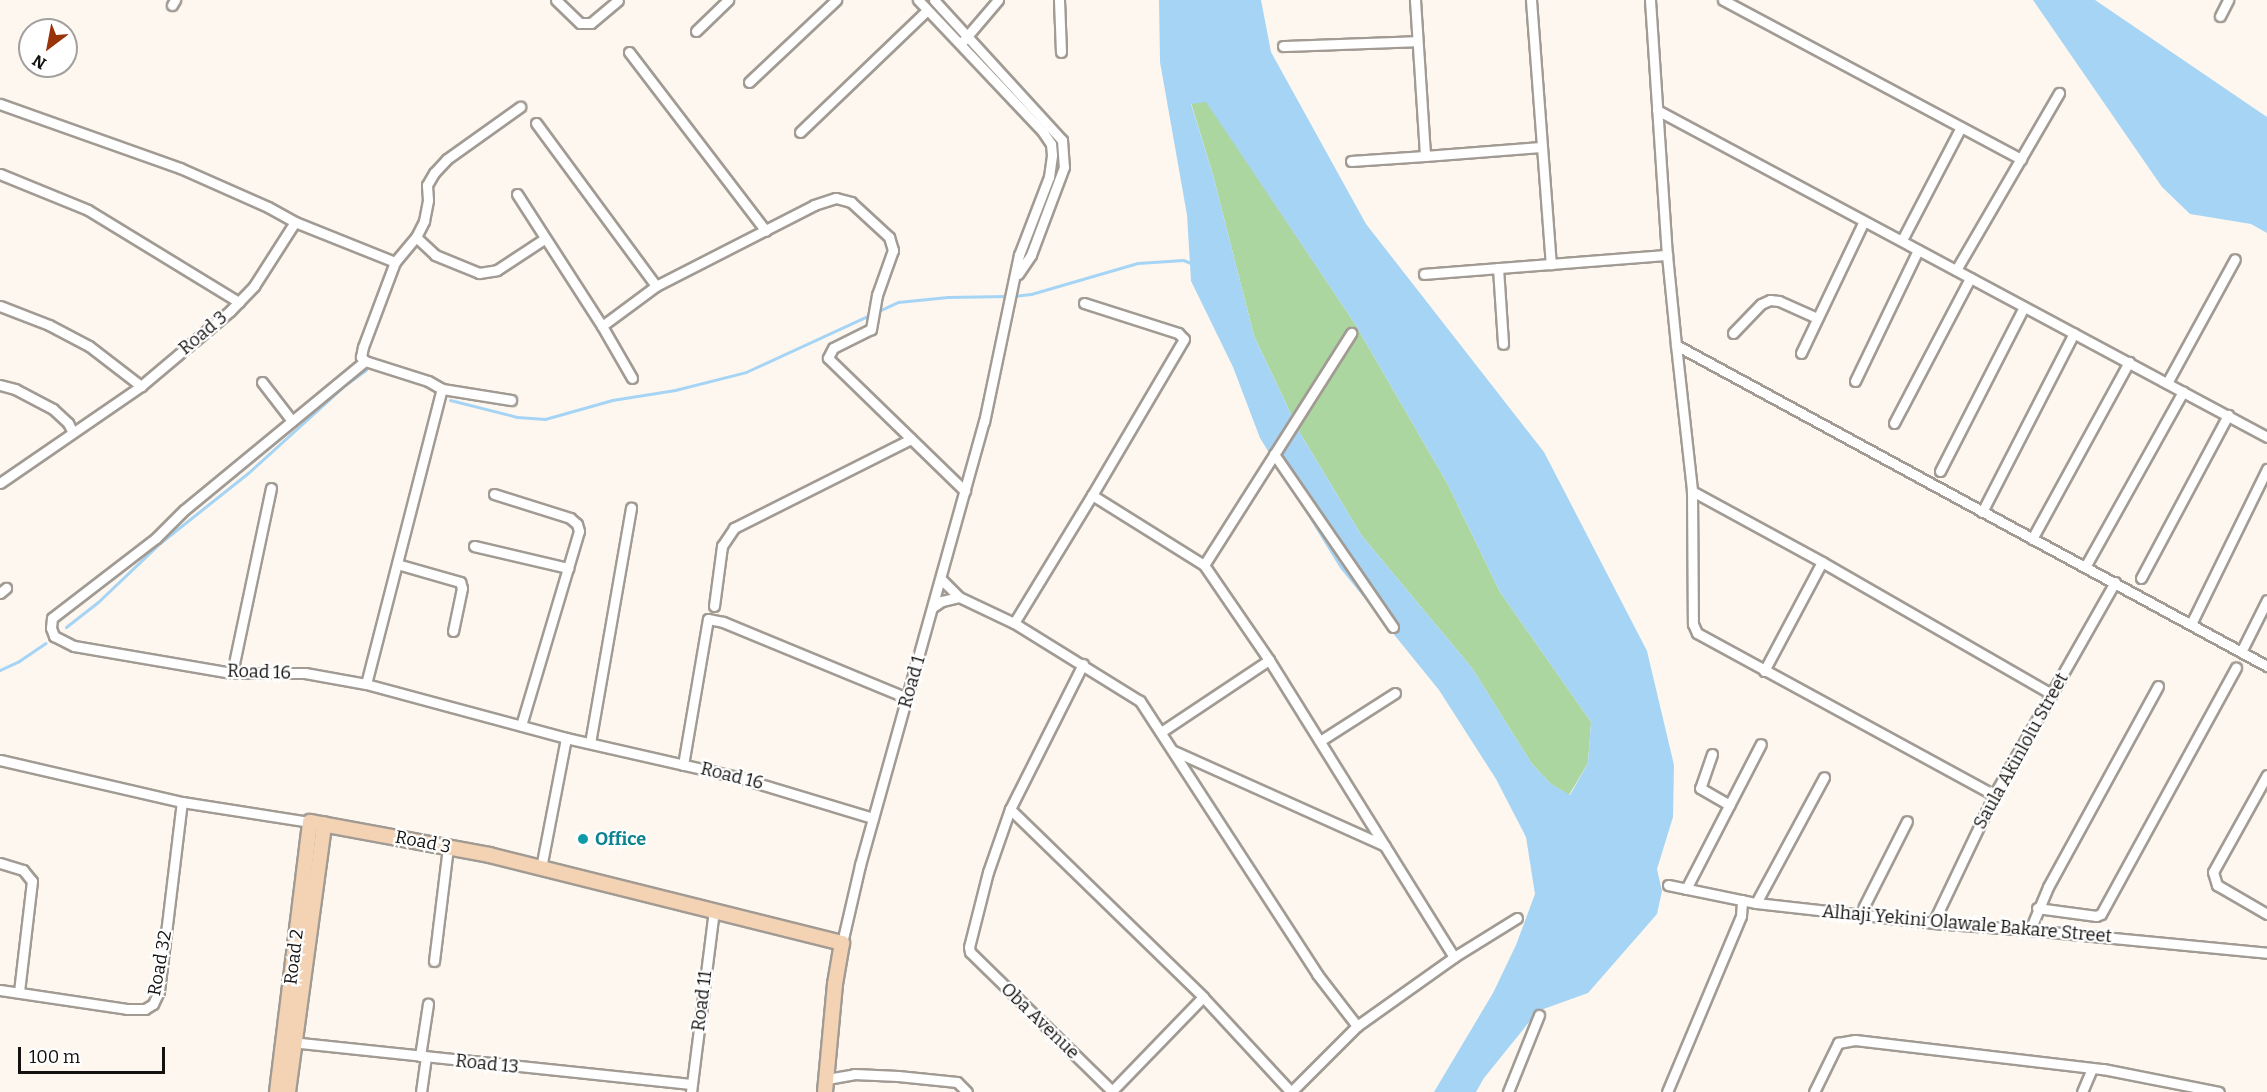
<!DOCTYPE html>
<html>
<head>
<meta charset="utf-8">
<style>
  body { margin:0 }
  #map { position:relative; width:2267px; height:1092px; overflow:hidden; background:#fdf7ef; font-family:Bitter,serif }
  div>[style] { position:absolute }
  [style*='--x'] { left:calc(var(--x)*1px); top:calc(var(--y)*1px); width:calc(var(--w)*1px); rotate:calc(var(--a)*1deg) }
  .green>* { inset:0; background:#abd69f }
  .water>* { inset:0; background:#a6d4f5 }
  .stream>* { height:3px; margin:-1.5px; padding:0 1.5px; transform-origin:1.5px; border-radius:1.5px; background:#a6d4f5 }
  .roads { filter:drop-shadow(2px 0 #a19b94) drop-shadow(-2px 0 #a19b94) drop-shadow(0 2px #a19b94) drop-shadow(0 -2px #a19b94) }
  .street>* { height:9px; margin:-4.5px; padding:0 4.5px; transform-origin:4.5px; border-radius:4.5px; background:#fff }
  .secondary>* { height:14px; margin:-7px; padding:0 7px; transform-origin:7px; border-radius:7px; background:#f4d3b4 }
  .dots>* { width:16px; height:16px; translate:-50% -50%; box-sizing:border-box; border:3px solid #fff; border-radius:50% }
  span { translate:-50% -50%; white-space:nowrap; text-align:center; line-height:1.15; -webkit-text-stroke:4.5px #fff; paint-order:stroke }
  .street-label { font-size:18px; color:#141210 }
  .culture-label { font-size:18px; color:#0d838f; font-weight:700 }
  .left { translate:0 -50%; text-align:left }
  .north { position:absolute; left:18px; top:18px; width:60px; height:60px; box-sizing:border-box; background:#fff; border:2px solid #a1a09f; border-radius:50%; rotate:212deg; font-size:16px; font-weight:700; line-height:24px; text-align:center; color:#141210 }
  .north::after { content:''; display:block; margin:auto; width:21px; height:27px; background:#993309; clip-path:polygon(50% 0,100% 100%,50% 72%,0 100%) }
  .scale { position:absolute; left:18px; top:1047px; width:147px; height:27px; box-sizing:border-box; border:3px solid #141210; border-top:0; padding-left:8px; font-size:18px; line-height:21px; white-space:nowrap; color:#141210; -webkit-text-stroke:4px #fff; paint-order:stroke }
</style>
</head>
<body>
<div id="map">
  <div class="green">
    <div style="clip-path:polygon(1206px 101px,1355px 324px,1447px 483px,1500px 592px,1591px 722px,1588px 763px,1569px 795px,1551px 784px,1532px 764px,1472px 668px,1362px 536px,1300px 433px,1254px 336px,1213px 175px,1191px 103px)"></div>
  </div>
  <div class="water">
    <div style="clip-path:polygon(evenodd,1159px 0,1261px 0,1271px 52px,1366px 224px,1544px 452px,1647px 651px,1674px 765px,1673px 817px,1657px 869px,1662px 891px,1657px 914px,1588px 993px,1538px 1011px,1484px 1078px,1476px 1092px,1434px 1092px,1493px 993px,1516px 945px,1535px 894px,1526px 837px,1496px 779px,1439px 690px,1340px 568px,1260px 438px,1233px 367px,1191px 281px,1187px 215px,1160px 62px,1159px 0,1206px 102px,1355px 324px,1447px 483px,1500px 592px,1591px 722px,1588px 763px,1570px 795px,1551px 784px,1532px 764px,1472px 668px,1362px 536px,1300px 433px,1254px 336px,1213px 175px,1191px 104px,1206px 102px)"></div>
    <div style="clip-path:polygon(2033px 0,2095px 0,2267px 117px,2267px 233px,2251px 224px,2190px 214px,2162px 187px)"></div>
  </div>
  <div class="stream">
    <div style="--x:1014;--y:296;--w:17;--a:-7"></div>
    <div style="--x:1031;--y:294;--w:111;--a:-16.2"></div>
    <div style="--x:1138;--y:263;--w:45;--a:-3.8"></div>
    <div style="--x:1183;--y:260;--w:9;--a:21"></div>
    <div style="--x:450;--y:400;--w:69;--a:14.2"></div>
    <div style="--x:517;--y:417;--w:28;--a:4"></div>
    <div style="--x:545;--y:419;--w:70;--a:-15.8"></div>
    <div style="--x:612;--y:400;--w:64;--a:-9"></div>
    <div style="--x:675;--y:390;--w:73;--a:-14.2"></div>
    <div style="--x:746;--y:372;--w:167;--a:-24.7"></div>
    <div style="--x:898;--y:302;--w:50;--a:-5.7"></div>
    <div style="--x:948;--y:297;--w:59;--a:-1"></div>
    <div style="--x:66;--y:627;--w:41;--a:-38"></div>
    <div style="--x:98;--y:602;--w:86;--a:-43.6"></div>
    <div style="--x:160;--y:543;--w:112;--a:-38.5"></div>
    <div style="--x:248;--y:473;--w:131;--a:-42.2"></div>
    <div style="--x:345;--y:385;--w:26;--a:-36"></div>
    <div style="--x:0;--y:670;--w:21;--a:-25"></div>
    <div style="--x:19;--y:661;--w:32;--a:-34"></div>
  </div>
  <div class="roads">
    <div class="street">
      <div style="--x:556;--y:0;--w:33;--a:44"></div>
      <div style="--x:580;--y:23;--w:11;--a:0"></div>
      <div style="--x:591;--y:23;--w:35;--a:-40"></div>
      <div style="--x:934;--y:0;--w:190;--a:47.6"></div>
      <div style="--x:1062;--y:140;--w:27;--a:86"></div>
      <div style="--x:1064;--y:167;--w:94;--a:110.6"></div>
      <div style="--x:1031;--y:255;--w:23;--a:124"></div>
      <div style="--x:1059;--y:0;--w:52;--a:87.8"></div>
      <div style="--x:1415;--y:0;--w:156;--a:86.3"></div>
      <div style="--x:1425;--y:156;--w:116;--a:-4.4"></div>
      <div style="--x:1531;--y:0;--w:265;--a:85.7"></div>
      <div style="--x:1650;--y:0;--w:256;--a:86.2"></div>
      <div style="--x:1667;--y:255;--w:90;--a:84.3"></div>
      <div style="--x:1676;--y:345;--w:673;--a:28.51"></div>
      <div style="--x:1723;--y:0;--w:338;--a:28.1"></div>
      <div style="--x:172;--y:5;--w:6;--a:-59"></div>
      <div style="--x:2220;--y:16;--w:18;--a:-63"></div>
      <div style="--x:696;--y:31;--w:45;--a:-44.1"></div>
      <div style="--x:963;--y:41;--w:54;--a:-49.5"></div>
      <div style="--x:1283;--y:46;--w:134;--a:-2.1"></div>
      <div style="--x:629;--y:52;--w:225;--a:52.6"></div>
      <div style="--x:749;--y:82;--w:120;--a:-43.3"></div>
      <div style="--x:0;--y:104;--w:191;--a:19.6"></div>
      <div style="--x:180;--y:168;--w:96;--a:23.9"></div>
      <div style="--x:268;--y:207;--w:31;--a:29"></div>
      <div style="--x:1657;--y:110;--w:692;--a:28.19"></div>
      <div style="--x:536;--y:123;--w:202;--a:53.6"></div>
      <div style="--x:800;--y:132;--w:176;--a:-43.8"></div>
      <div style="--x:1351;--y:161;--w:74;--a:-3.9"></div>
      <div style="--x:0;--y:174;--w:95;--a:22.2"></div>
      <div style="--x:88;--y:210;--w:177;--a:31.4"></div>
      <div style="--x:517;--y:194;--w:157;--a:57.2"></div>
      <div style="--x:602;--y:326;--w:67;--a:-36.5"></div>
      <div style="--x:656;--y:286;--w:178;--a:-27.1"></div>
      <div style="--x:814;--y:205;--w:23;--a:-18"></div>
      <div style="--x:836;--y:198;--w:16;--a:15"></div>
      <div style="--x:851;--y:202;--w:52;--a:42.6"></div>
      <div style="--x:889;--y:237;--w:14;--a:73"></div>
      <div style="--x:893;--y:250;--w:48;--a:109.6"></div>
      <div style="--x:877;--y:295;--w:35;--a:100"></div>
      <div style="--x:871;--y:329;--w:42;--a:153.4"></div>
      <div style="--x:833;--y:348;--w:11;--a:117"></div>
      <div style="--x:828;--y:358;--w:191;--a:44.2"></div>
      <div style="--x:416;--y:237;--w:26;--a:43"></div>
      <div style="--x:435;--y:255;--w:48;--a:22.2"></div>
      <div style="--x:479;--y:273;--w:18;--a:-9"></div>
      <div style="--x:497;--y:270;--w:56;--a:-33.4"></div>
      <div style="--x:1902;--y:240;--w:127;--a:-62.4"></div>
      <div style="--x:1498;--y:268;--w:76;--a:86.2"></div>
      <div style="--x:1956;--y:270;--w:205;--a:-59.8"></div>
      <div style="--x:1424;--y:274;--w:244;--a:-4.5"></div>
      <div style="--x:1084;--y:303;--w:99;--a:17.7"></div>
      <div style="--x:1178;--y:333;--w:8;--a:45"></div>
      <div style="--x:1184;--y:339;--w:181;--a:120.5"></div>
      <div style="--x:0;--y:306;--w:53;--a:21.2"></div>
      <div style="--x:49;--y:325;--w:45;--a:27.7"></div>
      <div style="--x:89;--y:346;--w:66;--a:37.6"></div>
      <div style="--x:602;--y:326;--w:60;--a:60"></div>
      <div style="--x:1733;--y:333;--w:40;--a:-46"></div>
      <div style="--x:1761;--y:304;--w:10;--a:-24"></div>
      <div style="--x:1770;--y:300;--w:9;--a:6"></div>
      <div style="--x:1779;--y:301;--w:42;--a:24.1"></div>
      <div style="--x:1676;--y:345;--w:147;--a:83.7"></div>
      <div style="--x:1692;--y:491;--w:133;--a:89.6"></div>
      <div style="--x:1693;--y:624;--w:10;--a:66"></div>
      <div style="--x:1697;--y:633;--w:338;--a:28.6"></div>
      <div style="--x:1801;--y:353;--w:146;--a:-64.5"></div>
      <div style="--x:365;--y:361;--w:234;--a:140.5"></div>
      <div style="--x:184;--y:510;--w:40;--a:135"></div>
      <div style="--x:156;--y:538;--w:131;--a:142.4"></div>
      <div style="--x:52;--y:618;--w:10;--a:96"></div>
      <div style="--x:51;--y:628;--w:9;--a:69"></div>
      <div style="--x:54;--y:636;--w:22;--a:27"></div>
      <div style="--x:74;--y:646;--w:160;--a:9.7"></div>
      <div style="--x:232;--y:673;--w:73;--a:0"></div>
      <div style="--x:305;--y:673;--w:62;--a:10.2"></div>
      <div style="--x:366;--y:684;--w:207;--a:15.1"></div>
      <div style="--x:566;--y:738;--w:175;--a:12.8"></div>
      <div style="--x:737;--y:777;--w:142;--a:16.8"></div>
      <div style="--x:1855;--y:381;--w:145;--a:-64.3"></div>
      <div style="--x:262;--y:382;--w:49;--a:52.4"></div>
      <div style="--x:2167;--y:383;--w:141;--a:-61.3"></div>
      <div style="--x:0;--y:385;--w:16;--a:15"></div>
      <div style="--x:15;--y:389;--w:43;--a:27.8"></div>
      <div style="--x:53;--y:409;--w:21;--a:43"></div>
      <div style="--x:68;--y:423;--w:9;--a:63"></div>
      <div style="--x:442;--y:389;--w:70;--a:9.1"></div>
      <div style="--x:1894;--y:423;--w:164;--a:-62.3"></div>
      <div style="--x:1274;--y:454;--w:210;--a:55.5"></div>
      <div style="--x:1940;--y:471;--w:184;--a:-62.9"></div>
      <div style="--x:0;--y:483;--w:171;--a:-34.5"></div>
      <div style="--x:141;--y:386;--w:116;--a:-40.1"></div>
      <div style="--x:230;--y:311;--w:35;--a:-46"></div>
      <div style="--x:254;--y:286;--w:76;--a:-57.4"></div>
      <div style="--x:295;--y:222;--w:108;--a:21.8"></div>
      <div style="--x:1692;--y:491;--w:148;--a:28.6"></div>
      <div style="--x:1822;--y:562;--w:265;--a:29.9"></div>
      <div style="--x:494;--y:494;--w:80;--a:17.5"></div>
      <div style="--x:570;--y:518;--w:9;--a:41"></div>
      <div style="--x:577;--y:524;--w:7;--a:74"></div>
      <div style="--x:579;--y:531;--w:203;--a:106.6"></div>
      <div style="--x:1982;--y:512;--w:201;--a:-62.8"></div>
      <div style="--x:2032;--y:539;--w:202;--a:-61.3"></div>
      <div style="--x:474;--y:546;--w:97;--a:13.2"></div>
      <div style="--x:397;--y:564;--w:66;--a:15.9"></div>
      <div style="--x:460;--y:582;--w:6;--a:72"></div>
      <div style="--x:462;--y:588;--w:44;--a:101.8"></div>
      <div style="--x:1204;--y:565;--w:275;--a:-57.6"></div>
      <div style="--x:2085;--y:567;--w:201;--a:-60.8"></div>
      <div style="--x:2141;--y:578;--w:185;--a:-61.9"></div>
      <div style="--x:941;--y:579;--w:25;--a:45"></div>
      <div style="--x:959;--y:597;--w:61;--a:25.3"></div>
      <div style="--x:1014;--y:623;--w:148;--a:31.8"></div>
      <div style="--x:1140;--y:701;--w:325;--a:57"></div>
      <div style="--x:1317;--y:974;--w:66;--a:52.4"></div>
      <div style="--x:1357;--y:1026;--w:119;--a:-35.4"></div>
      <div style="--x:1454;--y:957;--w:74;--a:-31.8"></div>
      <div style="--x:0;--y:593;--w:8;--a:-40"></div>
      <div style="--x:714;--y:606;--w:61;--a:-82.4"></div>
      <div style="--x:722;--y:546;--w:22;--a:-56"></div>
      <div style="--x:734;--y:528;--w:198;--a:-26.7"></div>
      <div style="--x:933;--y:607;--w:11;--a:-34"></div>
      <div style="--x:942;--y:601;--w:17;--a:-13"></div>
      <div style="--x:1014;--y:623;--w:150;--a:-58.6"></div>
      <div style="--x:1092;--y:495;--w:132;--a:32"></div>
      <div style="--x:1204;--y:565;--w:115;--a:55.6"></div>
      <div style="--x:1269;--y:660;--w:350;--a:58.1"></div>
      <div style="--x:2191;--y:624;--w:173;--a:-63.9"></div>
      <div style="--x:2241;--y:652;--w:58;--a:-63.4"></div>
      <div style="--x:1083;--y:664;--w:162;--a:116.7"></div>
      <div style="--x:1010;--y:809;--w:269;--a:44.2"></div>
      <div style="--x:1203;--y:997;--w:132;--a:134.1"></div>
      <div style="--x:1764;--y:671;--w:123;--a:-62"></div>
      <div style="--x:232;--y:673;--w:189;--a:-78.1"></div>
      <div style="--x:366;--y:684;--w:305;--a:-75.6"></div>
      <div style="--x:442;--y:389;--w:16;--a:-150"></div>
      <div style="--x:428;--y:381;--w:66;--a:-162.4"></div>
      <div style="--x:365;--y:361;--w:6;--a:-135"></div>
      <div style="--x:361;--y:357;--w:10;--a:-79"></div>
      <div style="--x:363;--y:347;--w:91;--a:-69.4"></div>
      <div style="--x:395;--y:262;--w:33;--a:-50"></div>
      <div style="--x:416;--y:237;--w:18;--a:-63"></div>
      <div style="--x:424;--y:221;--w:21;--a:-79"></div>
      <div style="--x:428;--y:200;--w:15;--a:-94"></div>
      <div style="--x:427;--y:185;--w:14;--a:-60"></div>
      <div style="--x:434;--y:173;--w:19;--a:-47"></div>
      <div style="--x:447;--y:159;--w:90;--a:-35.5"></div>
      <div style="--x:1161;--y:732;--w:130;--a:-33.7"></div>
      <div style="--x:1320;--y:741;--w:89;--a:-32.6"></div>
      <div style="--x:590;--y:743;--w:239;--a:-80.1"></div>
      <div style="--x:1174;--y:751;--w:231;--a:24.2"></div>
      <div style="--x:1712;--y:754;--w:36;--a:109"></div>
      <div style="--x:1700;--y:788;--w:34;--a:30"></div>
      <div style="--x:0;--y:760;--w:187;--a:13"></div>
      <div style="--x:182;--y:802;--w:130;--a:8.9"></div>
      <div style="--x:683;--y:765;--w:148;--a:-80.3"></div>
      <div style="--x:708;--y:619;--w:15;--a:11"></div>
      <div style="--x:723;--y:622;--w:199;--a:22.4"></div>
      <div style="--x:2267;--y:775;--w:111;--a:119.1"></div>
      <div style="--x:2213;--y:872;--w:14;--a:73"></div>
      <div style="--x:2217;--y:885;--w:58;--a:30.1"></div>
      <div style="--x:1010;--y:809;--w:67;--a:109.2"></div>
      <div style="--x:988;--y:872;--w:77;--a:104.2"></div>
      <div style="--x:969;--y:947;--w:5;--a:79"></div>
      <div style="--x:970;--y:952;--w:197;--a:44.4"></div>
      <div style="--x:0;--y:863;--w:24;--a:17"></div>
      <div style="--x:23;--y:870;--w:14;--a:51"></div>
      <div style="--x:32;--y:881;--w:112;--a:96.7"></div>
      <div style="--x:541;--y:868;--w:132;--a:-79.1"></div>
      <div style="--x:1668;--y:885;--w:90;--a:11.6"></div>
      <div style="--x:1756;--y:903;--w:178;--a:6.4"></div>
      <div style="--x:1933;--y:923;--w:97;--a:4.1"></div>
      <div style="--x:2030;--y:930;--w:238;--a:5.5"></div>
      <div style="--x:1686;--y:889;--w:163;--a:-62.7"></div>
      <div style="--x:1756;--y:903;--w:143;--a:-61.6"></div>
      <div style="--x:2037;--y:908;--w:60;--a:7.7"></div>
      <div style="--x:2096;--y:916;--w:5;--a:-22"></div>
      <div style="--x:2101;--y:914;--w:281;--a:-61.3"></div>
      <div style="--x:1860;--y:914;--w:104;--a:-63.2"></div>
      <div style="--x:1933;--y:923;--w:142;--a:-64.5"></div>
      <div style="--x:1994;--y:795;--w:245;--a:-60.4"></div>
      <div style="--x:2030;--y:930;--w:47;--a:-67.3"></div>
      <div style="--x:2048;--y:887;--w:229;--a:-61.3"></div>
      <div style="--x:842;--y:943;--w:80;--a:-77"></div>
      <div style="--x:860;--y:865;--w:460;--a:-74.4"></div>
      <div style="--x:984;--y:422;--w:171;--a:-78.2"></div>
      <div style="--x:1019;--y:255;--w:84;--a:-69"></div>
      <div style="--x:1049;--y:177;--w:22;--a:-82"></div>
      <div style="--x:1052;--y:155;--w:11;--a:-95"></div>
      <div style="--x:1051;--y:144;--w:14;--a:-124"></div>
      <div style="--x:1043;--y:132;--w:182;--a:-133.4"></div>
      <div style="--x:434;--y:961;--w:115;--a:-83"></div>
      <div style="--x:0;--y:990;--w:128;--a:8.5"></div>
      <div style="--x:127;--y:1009;--w:18;--a:0"></div>
      <div style="--x:145;--y:1009;--w:9;--a:-32"></div>
      <div style="--x:153;--y:1004;--w:14;--a:-65"></div>
      <div style="--x:159;--y:991;--w:190;--a:-83.1"></div>
      <div style="--x:1203;--y:997;--w:129;--a:47.2"></div>
      <div style="--x:291;--y:1042;--w:402;--a:6"></div>
      <div style="--x:420;--y:1056;--w:53;--a:-81.3"></div>
      <div style="--x:827;--y:1079;--w:27;--a:-10"></div>
      <div style="--x:854;--y:1074;--w:44;--a:2.6"></div>
      <div style="--x:898;--y:1076;--w:59;--a:5.8"></div>
      <div style="--x:957;--y:1082;--w:14;--a:45"></div>
      <div style="--x:421;--y:1092;--w:35;--a:-82"></div>
      <div style="--x:691;--y:1092;--w:182;--a:-82.8"></div>
      <div style="--x:1291;--y:1092;--w:93;--a:-45"></div>
      <div style="--x:1508;--y:1092;--w:83;--a:-68.1"></div>
      <div style="--x:1667;--y:1092;--w:191;--a:-67.2"></div>
      <div style="--x:1741;--y:916;--w:16;--a:-86"></div>
      <div style="--x:1814;--y:1092;--w:55;--a:-63.9"></div>
      <div style="--x:1838;--y:1043;--w:17;--a:-10"></div>
      <div style="--x:1855;--y:1040;--w:250;--a:6.7"></div>
      <div style="--x:2103;--y:1069;--w:118;--a:11.2"></div>
      <div style="--x:2082;--y:1092;--w:26;--a:-67"></div>
    </div>
    <div class="secondary">
      <div style="--x:277;--y:1092;--w:272;--a:-83"></div>
      <div style="--x:310;--y:822;--w:182;--a:10.4"></div>
      <div style="--x:489;--y:855;--w:364;--a:14"></div>
      <div style="--x:842;--y:943;--w:42;--a:99.7"></div>
      <div style="--x:835;--y:984;--w:108;--a:95.3"></div>
      <div style="--x:288;--y:1092;--w:270;--a:-82.3"></div>
    </div>
  </div>
  <div class="dots">
    <div style="left:583px;top:839px;background:#0f9aa8"></div>
  </div>
  <div class="street-label">
    <span style="left:203px;top:333px;rotate:-40deg">Road 3</span>
    <span style="left:259px;top:672px;rotate:2deg">Road 16</span>
    <span style="left:912px;top:682px;rotate:-74deg">Road 1</span>
    <span style="left:2021px;top:751px;rotate:-61deg">Saula Akinlolu Street</span>
    <span style="left:732px;top:776px;rotate:14deg">Road 16</span>
    <span style="left:423px;top:842px;rotate:11deg">Road 3</span>
    <span style="left:1967px;top:924px;rotate:5deg">Alhaji Yekini Olawale Bakare Street</span>
    <span style="left:294px;top:957px;rotate:-83deg">Road 2</span>
    <span style="left:160px;top:963px;rotate:-80deg">Road 32</span>
    <span style="left:702px;top:1001px;rotate:-83deg">Road 11</span>
    <span style="left:1040px;top:1021px;rotate:44deg">Oba Avenue</span>
    <span style="left:487px;top:1064px;rotate:6deg">Road 13</span>
  </div>
  <div class="culture-label">
    <span class="left" style="left:595px;top:839px">Office</span>
  </div>
  <div class="north">N</div>
  <div class="scale">100 m</div>
</div>
</body>
</html>
